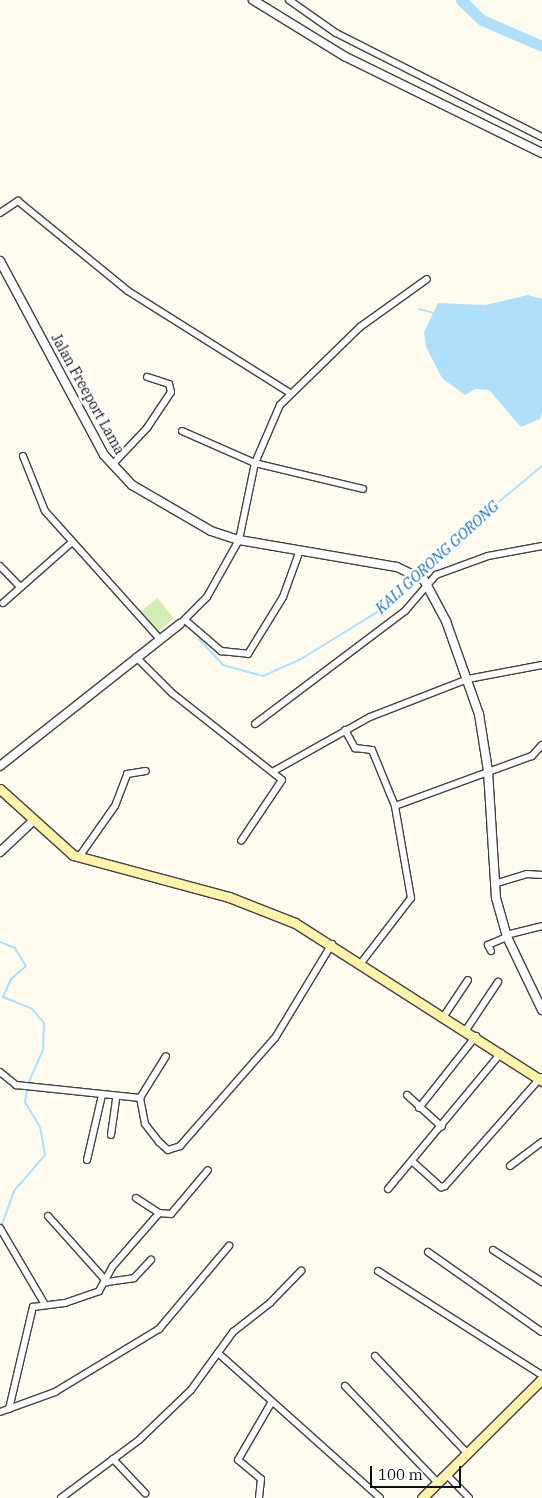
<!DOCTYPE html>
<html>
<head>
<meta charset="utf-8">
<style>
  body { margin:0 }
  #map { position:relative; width:542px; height:1498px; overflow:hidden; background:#fffcef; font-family:"IBM Plex Serif",serif }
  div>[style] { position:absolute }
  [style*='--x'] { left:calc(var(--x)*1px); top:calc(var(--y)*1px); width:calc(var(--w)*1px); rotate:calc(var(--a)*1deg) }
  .green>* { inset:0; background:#d3eeb4; transform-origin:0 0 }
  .water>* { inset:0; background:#aee0fc }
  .stream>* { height:2px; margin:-1px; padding:0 1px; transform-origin:1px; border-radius:1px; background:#aee0fc }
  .river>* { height:11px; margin:-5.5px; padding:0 5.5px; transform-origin:5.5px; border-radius:5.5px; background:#aee0fc }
  .roads { filter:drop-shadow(1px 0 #414141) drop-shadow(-1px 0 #414141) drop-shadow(0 1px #414141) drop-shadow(0 -1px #414141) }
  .minor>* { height:6px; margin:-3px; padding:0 3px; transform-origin:3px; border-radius:3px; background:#fff }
  .tertiary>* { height:8px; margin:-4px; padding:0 4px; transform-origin:4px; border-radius:4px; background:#fff }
  .secondary>* { height:9px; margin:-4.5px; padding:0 4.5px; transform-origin:4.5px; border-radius:4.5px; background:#fff4aa }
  span { translate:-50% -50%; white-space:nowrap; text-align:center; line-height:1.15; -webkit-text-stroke:5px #fff; paint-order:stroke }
  .street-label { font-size:14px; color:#0e0e0e }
  .water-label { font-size:15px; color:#0b69ac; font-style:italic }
  .scale { position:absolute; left:370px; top:1466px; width:91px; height:22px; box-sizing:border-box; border:2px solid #0e0e0e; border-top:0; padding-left:6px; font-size:15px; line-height:18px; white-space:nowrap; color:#0e0e0e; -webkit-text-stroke:4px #fff; paint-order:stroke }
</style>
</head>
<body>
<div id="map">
  <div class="green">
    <div style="left:157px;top:598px;width:26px;height:23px;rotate:50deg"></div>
  </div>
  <div class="water">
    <div style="clip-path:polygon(528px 295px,542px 299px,542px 412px,540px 419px,521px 427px,489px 390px,475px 389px,465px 395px,442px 378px,426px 347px,424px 332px,438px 303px,485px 305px)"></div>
  </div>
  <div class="stream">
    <div style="--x:419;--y:309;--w:16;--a:15"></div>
    <div style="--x:420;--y:576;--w:35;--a:-51"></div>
    <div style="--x:442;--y:549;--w:130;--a:-39.7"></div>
    <div style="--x:199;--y:639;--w:35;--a:47"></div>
    <div style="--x:223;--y:665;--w:41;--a:15.4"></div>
    <div style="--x:263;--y:676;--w:42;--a:-24.1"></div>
    <div style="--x:301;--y:659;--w:97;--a:-31.6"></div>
    <div style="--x:384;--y:608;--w:43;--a:-42.2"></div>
    <div style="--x:0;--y:942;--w:16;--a:22"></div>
    <div style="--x:15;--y:948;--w:21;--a:59"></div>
    <div style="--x:26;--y:966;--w:20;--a:139"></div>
    <div style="--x:11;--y:979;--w:20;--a:114"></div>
    <div style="--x:3;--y:997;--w:31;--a:22"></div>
    <div style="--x:32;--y:1009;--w:18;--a:49"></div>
    <div style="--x:44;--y:1023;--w:27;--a:92"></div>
    <div style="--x:43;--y:1050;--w:37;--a:114"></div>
    <div style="--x:1;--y:1227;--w:38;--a:-70"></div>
    <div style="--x:14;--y:1191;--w:48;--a:-49.3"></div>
    <div style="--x:45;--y:1155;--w:28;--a:-100"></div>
    <div style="--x:40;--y:1127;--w:29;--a:-121"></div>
    <div style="--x:25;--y:1102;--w:13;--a:-81"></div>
  </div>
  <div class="river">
    <div style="--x:461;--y:0;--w:29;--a:44"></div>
    <div style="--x:482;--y:20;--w:65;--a:23.4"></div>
  </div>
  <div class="roads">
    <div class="minor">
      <div style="--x:289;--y:0;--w:57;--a:35.1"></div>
      <div style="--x:336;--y:33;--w:231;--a:26.8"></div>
      <div style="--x:0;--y:213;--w:22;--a:-34"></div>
      <div style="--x:18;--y:201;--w:142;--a:39.3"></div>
      <div style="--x:128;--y:291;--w:191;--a:32.2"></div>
      <div style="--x:182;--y:431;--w:80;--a:23.7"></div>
      <div style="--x:255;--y:463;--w:111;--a:13.5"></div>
      <div style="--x:23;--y:456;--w:59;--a:68.2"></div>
      <div style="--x:45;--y:511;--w:172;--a:48.1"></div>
      <div style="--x:112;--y:465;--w:51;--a:-46.6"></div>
      <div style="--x:147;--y:428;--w:43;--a:-56.3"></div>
      <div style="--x:171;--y:392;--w:8;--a:-104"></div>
      <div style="--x:169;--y:384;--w:23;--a:-162"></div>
      <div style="--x:0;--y:566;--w:29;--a:46"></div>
      <div style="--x:3;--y:603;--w:91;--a:-41.4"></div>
      <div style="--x:185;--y:620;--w:48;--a:40.7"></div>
      <div style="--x:221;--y:651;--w:27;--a:6"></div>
      <div style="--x:248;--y:654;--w:67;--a:-58.4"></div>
      <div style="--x:283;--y:597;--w:50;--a:-70.1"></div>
      <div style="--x:180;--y:624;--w:38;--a:-45"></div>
      <div style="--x:207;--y:597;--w:65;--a:-60.7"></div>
      <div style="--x:239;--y:540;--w:79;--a:-78.3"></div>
      <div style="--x:255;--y:463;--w:63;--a:-66.7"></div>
      <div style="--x:280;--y:405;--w:112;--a:-44.3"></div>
      <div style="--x:360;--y:327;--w:82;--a:-35.6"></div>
      <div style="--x:136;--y:657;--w:51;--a:45"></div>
      <div style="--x:172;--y:693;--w:140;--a:38.3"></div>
      <div style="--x:282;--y:780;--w:73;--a:123.9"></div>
      <div style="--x:255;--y:724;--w:188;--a:-37"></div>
      <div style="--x:405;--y:611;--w:48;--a:-49.3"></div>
      <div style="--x:436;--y:575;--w:55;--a:-20.1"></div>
      <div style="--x:488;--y:556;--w:55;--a:-10.5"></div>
      <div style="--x:345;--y:730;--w:21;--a:61"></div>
      <div style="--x:355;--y:748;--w:17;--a:7"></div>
      <div style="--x:372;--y:750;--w:61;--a:67.7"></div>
      <div style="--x:274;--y:771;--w:110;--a:-29.4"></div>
      <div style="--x:370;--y:717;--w:105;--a:-21.2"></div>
      <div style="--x:468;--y:679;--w:75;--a:-10.7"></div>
      <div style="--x:79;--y:857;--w:62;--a:-54.8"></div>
      <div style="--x:115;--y:806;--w:34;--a:-69"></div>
      <div style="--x:127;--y:774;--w:19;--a:-9"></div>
      <div style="--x:494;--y:884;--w:34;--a:-17"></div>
      <div style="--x:527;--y:874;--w:15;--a:4"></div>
      <div style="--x:506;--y:935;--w:37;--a:-14"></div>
      <div style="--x:491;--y:951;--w:7;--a:-117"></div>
      <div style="--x:488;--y:945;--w:21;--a:-23"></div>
      <div style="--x:361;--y:963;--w:82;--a:-52.4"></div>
      <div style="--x:411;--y:898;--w:93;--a:-99.9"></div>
      <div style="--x:395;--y:806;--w:146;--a:-20.1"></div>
      <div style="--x:532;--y:756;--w:15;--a:-48"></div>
      <div style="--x:444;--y:1016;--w:43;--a:-56.3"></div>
      <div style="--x:466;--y:1030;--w:58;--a:-56.3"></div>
      <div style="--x:0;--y:1072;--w:21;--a:39"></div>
      <div style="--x:16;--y:1085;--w:125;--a:6"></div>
      <div style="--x:140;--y:1098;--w:26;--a:79"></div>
      <div style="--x:145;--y:1124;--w:23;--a:52"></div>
      <div style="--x:159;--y:1142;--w:12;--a:42"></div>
      <div style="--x:168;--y:1150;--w:13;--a:-18"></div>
      <div style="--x:180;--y:1146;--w:144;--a:-48.7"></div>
      <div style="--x:275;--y:1038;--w:110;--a:-58.8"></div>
      <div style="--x:407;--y:1095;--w:47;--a:42.4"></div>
      <div style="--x:140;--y:1098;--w:49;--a:-58.2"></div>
      <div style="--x:419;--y:1108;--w:92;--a:-51.6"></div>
      <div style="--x:111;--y:1135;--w:37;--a:-82"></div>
      <div style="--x:87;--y:1160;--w:67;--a:-77"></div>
      <div style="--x:413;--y:1162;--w:38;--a:42"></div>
      <div style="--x:441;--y:1187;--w:4;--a:-14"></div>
      <div style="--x:445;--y:1186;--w:145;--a:-48.6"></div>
      <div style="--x:510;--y:1166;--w:40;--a:-37"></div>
      <div style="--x:388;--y:1189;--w:177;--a:-50.3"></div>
      <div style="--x:136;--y:1198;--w:27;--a:33"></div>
      <div style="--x:48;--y:1216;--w:89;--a:48.2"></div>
      <div style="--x:107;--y:1282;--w:27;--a:-8"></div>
      <div style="--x:134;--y:1278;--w:25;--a:-47"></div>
      <div style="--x:0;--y:1228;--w:87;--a:59.6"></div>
      <div style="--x:493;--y:1250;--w:59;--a:33.1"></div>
      <div style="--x:428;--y:1252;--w:139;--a:35.1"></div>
      <div style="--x:378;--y:1271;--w:194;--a:32.4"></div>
      <div style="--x:218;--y:1353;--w:217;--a:41.8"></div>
      <div style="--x:375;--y:1356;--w:134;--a:46.5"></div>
      <div style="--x:345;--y:1386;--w:133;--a:46.2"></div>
      <div style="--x:9;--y:1409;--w:105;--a:-76.8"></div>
      <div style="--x:33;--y:1307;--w:32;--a:-7"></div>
      <div style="--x:65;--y:1303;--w:36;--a:-19"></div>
      <div style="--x:99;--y:1291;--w:29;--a:-61"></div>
      <div style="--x:113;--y:1266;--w:70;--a:-49"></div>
      <div style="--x:159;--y:1213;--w:12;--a:5"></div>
      <div style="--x:171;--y:1214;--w:57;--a:-49.9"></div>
      <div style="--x:0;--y:1412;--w:59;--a:-20"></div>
      <div style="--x:55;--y:1392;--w:122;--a:-31.2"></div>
      <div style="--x:159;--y:1329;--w:109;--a:-49.9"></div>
      <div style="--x:113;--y:1459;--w:47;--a:46.7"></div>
      <div style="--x:446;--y:1474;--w:33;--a:46"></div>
      <div style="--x:61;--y:1498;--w:97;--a:-36.6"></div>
      <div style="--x:139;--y:1440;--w:72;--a:-43.9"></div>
      <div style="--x:191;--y:1390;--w:72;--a:-54.1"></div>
      <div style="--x:233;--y:1332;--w:47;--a:-38.1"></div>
      <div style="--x:270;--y:1303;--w:45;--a:-45.9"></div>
      <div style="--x:259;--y:1498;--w:19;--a:-84"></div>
      <div style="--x:261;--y:1479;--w:30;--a:-140"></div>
      <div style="--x:238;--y:1460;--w:66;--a:-59.9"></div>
    </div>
    <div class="tertiary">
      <div style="--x:253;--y:0;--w:107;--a:31.6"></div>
      <div style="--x:344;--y:56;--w:220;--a:26.1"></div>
      <div style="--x:0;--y:261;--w:220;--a:61.8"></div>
      <div style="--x:104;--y:455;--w:41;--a:47"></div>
      <div style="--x:132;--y:485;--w:91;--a:30.2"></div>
      <div style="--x:211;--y:531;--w:29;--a:18"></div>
      <div style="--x:239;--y:540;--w:160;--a:9.7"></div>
      <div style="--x:397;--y:567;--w:30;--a:26"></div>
      <div style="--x:424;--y:580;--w:47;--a:61.8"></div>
      <div style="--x:446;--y:621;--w:99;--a:70.5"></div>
      <div style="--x:479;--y:714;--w:58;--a:81"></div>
      <div style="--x:488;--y:771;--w:127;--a:86.4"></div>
      <div style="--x:496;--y:898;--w:41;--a:74.2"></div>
      <div style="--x:507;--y:937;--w:81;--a:64.4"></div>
      <div style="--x:0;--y:766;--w:229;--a:-38.3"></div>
      <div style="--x:0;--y:852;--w:44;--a:-43.2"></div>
    </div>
    <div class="secondary">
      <div style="--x:0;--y:789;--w:98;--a:42.1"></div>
      <div style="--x:73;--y:855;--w:162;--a:15.1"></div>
      <div style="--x:229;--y:897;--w:71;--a:21.5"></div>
      <div style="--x:295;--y:923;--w:293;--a:32.6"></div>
      <div style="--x:422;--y:1498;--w:169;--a:-44.8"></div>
    </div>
  </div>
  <div class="street-label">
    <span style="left:88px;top:394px;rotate:61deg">Jalan Freeport Lama</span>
  </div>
  <div class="water-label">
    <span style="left:437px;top:557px;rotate:-42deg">KALI GORONG GORONG</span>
  </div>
  <div class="scale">100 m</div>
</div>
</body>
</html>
